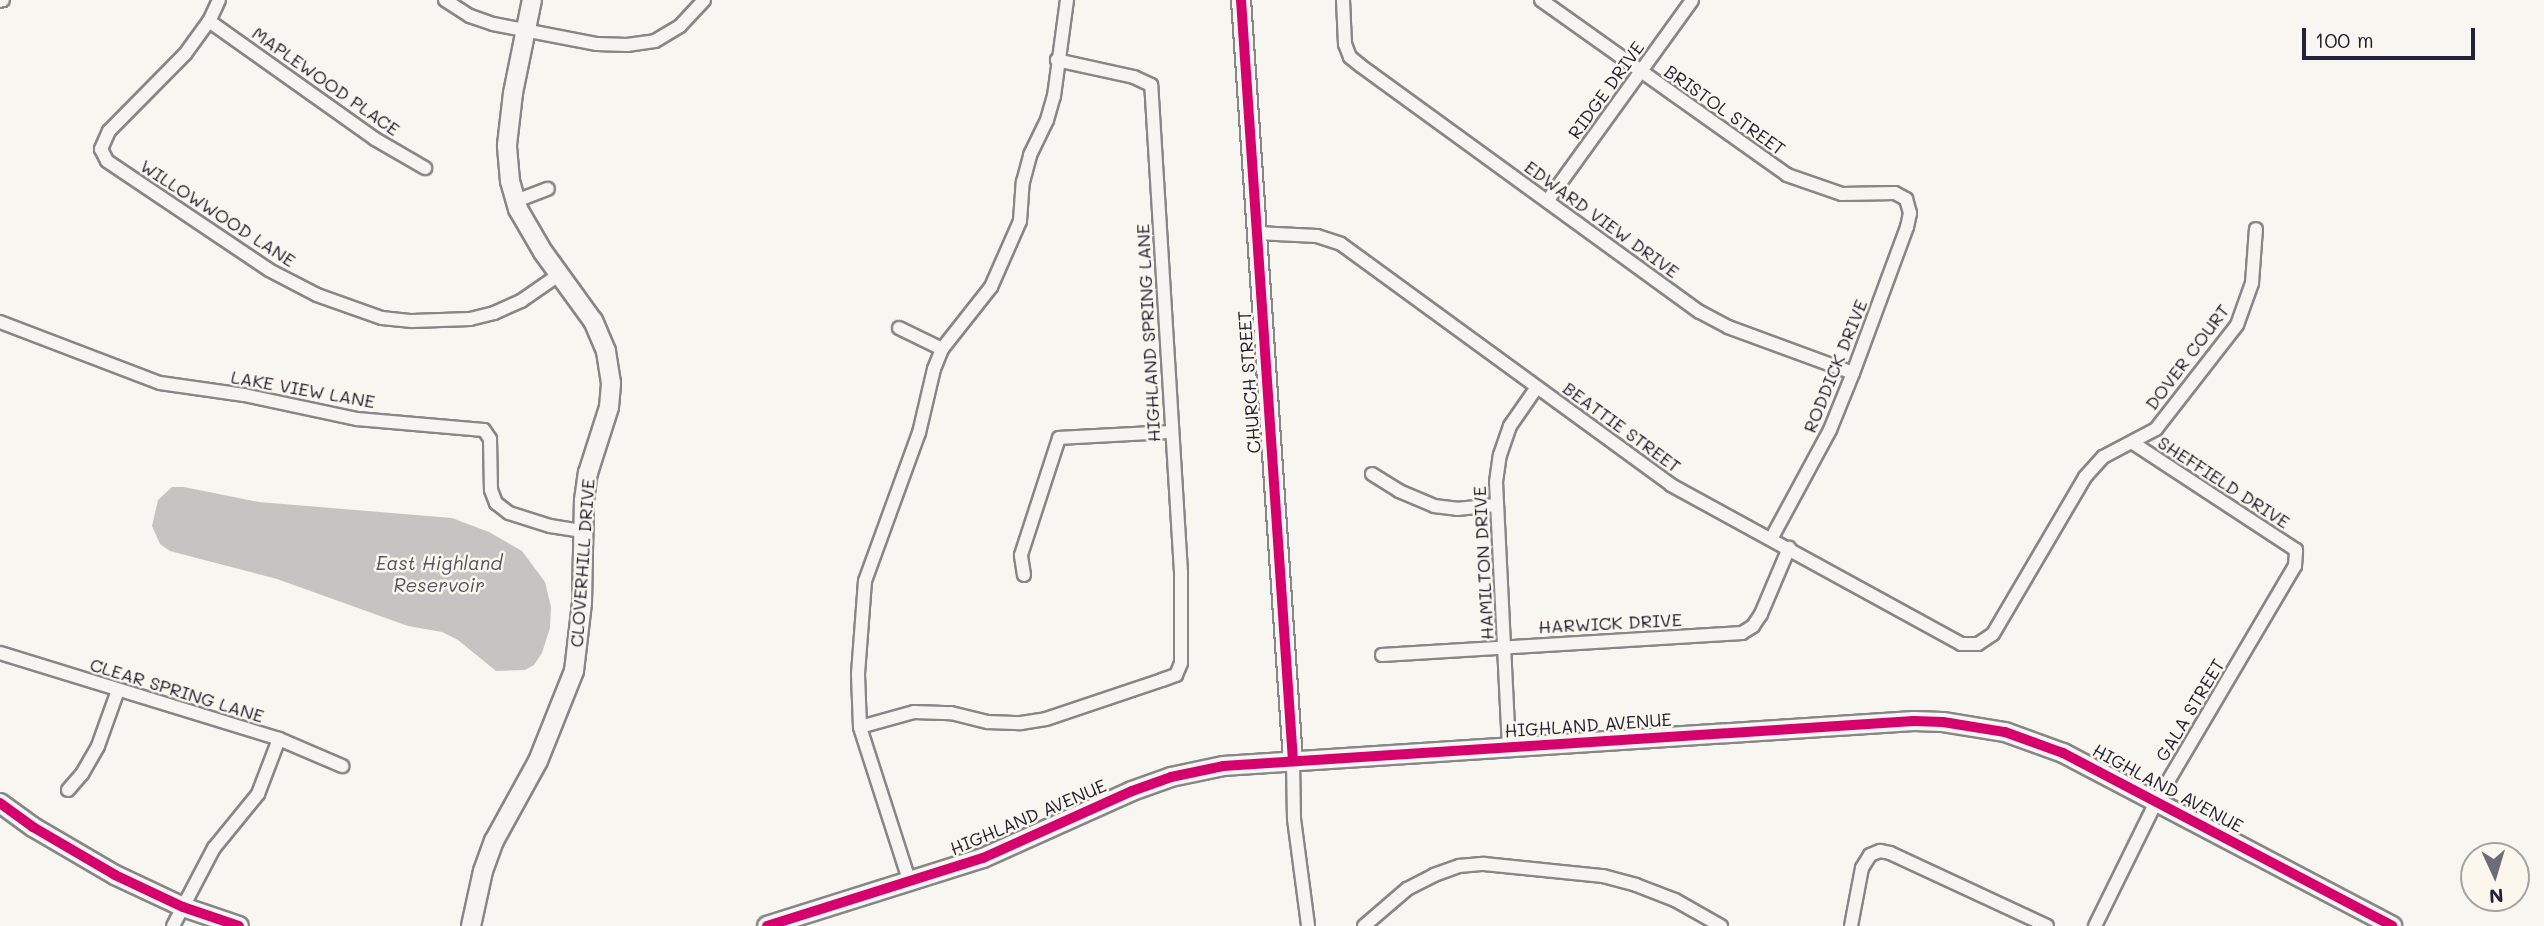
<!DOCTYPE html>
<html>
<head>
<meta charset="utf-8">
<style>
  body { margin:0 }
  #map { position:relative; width:2544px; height:926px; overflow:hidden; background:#f8f6f0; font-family:Mali,sans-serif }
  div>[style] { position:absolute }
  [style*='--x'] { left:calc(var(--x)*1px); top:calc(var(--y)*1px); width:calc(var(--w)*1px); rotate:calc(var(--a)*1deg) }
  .water>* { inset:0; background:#c6c4c3 }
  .roads { filter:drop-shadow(2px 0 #878688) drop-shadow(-2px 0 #878688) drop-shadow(0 2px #878688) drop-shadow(0 -2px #878688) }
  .street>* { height:12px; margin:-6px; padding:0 6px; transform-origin:6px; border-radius:6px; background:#f6f5f1 }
  .secondary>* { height:18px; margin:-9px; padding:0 9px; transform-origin:9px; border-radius:9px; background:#f6f5f1 }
  .cycleway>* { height:10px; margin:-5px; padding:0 5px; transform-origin:5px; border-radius:5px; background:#d6006c }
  span { translate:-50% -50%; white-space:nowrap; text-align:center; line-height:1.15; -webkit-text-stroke:5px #fbf7ec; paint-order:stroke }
  .street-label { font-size:18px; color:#22223b }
  .water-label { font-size:19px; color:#545364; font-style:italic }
  .north { position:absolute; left:2460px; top:842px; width:70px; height:70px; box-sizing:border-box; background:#fbf7ec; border:2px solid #a4a2a5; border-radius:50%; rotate:176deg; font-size:19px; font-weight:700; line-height:28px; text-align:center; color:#22223b }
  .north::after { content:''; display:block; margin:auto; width:24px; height:32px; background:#6d6c7a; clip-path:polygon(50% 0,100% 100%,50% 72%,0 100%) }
  .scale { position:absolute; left:2302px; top:28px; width:173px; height:32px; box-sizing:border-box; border:4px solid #22223b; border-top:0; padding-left:9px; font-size:21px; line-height:24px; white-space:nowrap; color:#22223b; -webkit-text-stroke:5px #fbf7ec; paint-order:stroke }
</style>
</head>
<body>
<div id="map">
  <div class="water">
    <div style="clip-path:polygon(172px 487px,184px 487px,259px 502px,452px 518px,489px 532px,522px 551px,545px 582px,551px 607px,550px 628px,542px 653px,534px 665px,525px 670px,496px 671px,458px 640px,442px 632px,408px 626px,277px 579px,170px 551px,160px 544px,152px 526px,158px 500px)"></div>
  </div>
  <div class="roads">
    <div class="street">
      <div style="--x:219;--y:0;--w:23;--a:115"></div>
      <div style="--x:209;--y:21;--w:41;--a:126"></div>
      <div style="--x:185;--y:54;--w:108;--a:134.6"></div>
      <div style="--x:109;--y:131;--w:20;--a:114"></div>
      <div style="--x:101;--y:149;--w:13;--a:63"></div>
      <div style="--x:107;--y:161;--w:195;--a:33.9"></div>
      <div style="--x:269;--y:270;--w:54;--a:27.5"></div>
      <div style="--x:317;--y:295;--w:69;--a:19.5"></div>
      <div style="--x:382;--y:318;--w:30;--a:6"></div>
      <div style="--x:412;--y:321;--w:58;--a:-2"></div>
      <div style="--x:470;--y:319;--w:25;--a:-14"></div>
      <div style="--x:494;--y:313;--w:30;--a:-24"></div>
      <div style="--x:521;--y:301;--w:47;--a:-34.7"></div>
      <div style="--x:445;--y:0;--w:30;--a:33"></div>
      <div style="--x:470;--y:16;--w:24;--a:19"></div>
      <div style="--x:493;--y:24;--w:106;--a:10.9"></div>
      <div style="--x:597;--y:44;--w:30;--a:2"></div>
      <div style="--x:627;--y:45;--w:28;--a:-8"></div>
      <div style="--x:655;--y:41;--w:29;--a:-31"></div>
      <div style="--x:680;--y:26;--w:35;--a:-47"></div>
      <div style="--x:1343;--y:0;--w:44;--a:87.4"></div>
      <div style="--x:1345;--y:44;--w:14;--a:69"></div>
      <div style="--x:1350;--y:57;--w:14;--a:39"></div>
      <div style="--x:1361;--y:66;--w:419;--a:36"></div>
      <div style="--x:1700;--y:312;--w:32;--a:28"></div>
      <div style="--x:1728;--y:327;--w:133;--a:20.2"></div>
      <div style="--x:1541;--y:0;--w:302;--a:35.4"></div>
      <div style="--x:1787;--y:175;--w:58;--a:19.1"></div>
      <div style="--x:1842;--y:194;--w:53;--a:-1.1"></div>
      <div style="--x:1895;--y:193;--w:13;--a:29"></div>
      <div style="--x:1906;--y:199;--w:15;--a:74"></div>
      <div style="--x:1910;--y:213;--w:14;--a:102"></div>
      <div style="--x:1907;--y:227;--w:156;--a:110.3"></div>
      <div style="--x:1853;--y:373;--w:61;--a:112"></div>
      <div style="--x:1830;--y:430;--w:124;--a:118.4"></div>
      <div style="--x:0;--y:1;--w:3;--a:-18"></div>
      <div style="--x:209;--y:21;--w:204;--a:35.4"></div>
      <div style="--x:375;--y:139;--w:58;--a:30.1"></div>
      <div style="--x:1548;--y:200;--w:246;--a:-54.2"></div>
      <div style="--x:516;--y:201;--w:34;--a:-21"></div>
      <div style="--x:1256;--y:233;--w:61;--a:2.8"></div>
      <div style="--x:1317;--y:236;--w:25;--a:18"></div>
      <div style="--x:1341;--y:244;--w:409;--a:36.1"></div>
      <div style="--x:1671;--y:485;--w:331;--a:28.7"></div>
      <div style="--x:1961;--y:644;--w:17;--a:0"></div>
      <div style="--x:1978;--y:644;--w:18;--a:-34"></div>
      <div style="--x:1993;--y:634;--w:182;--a:-59.6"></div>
      <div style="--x:2085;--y:477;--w:27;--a:-48"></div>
      <div style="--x:2103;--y:457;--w:60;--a:-27.8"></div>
      <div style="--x:2156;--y:429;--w:132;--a:-52.1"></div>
      <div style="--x:2237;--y:325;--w:45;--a:-70.3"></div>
      <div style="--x:2252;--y:283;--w:54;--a:-85.8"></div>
      <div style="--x:0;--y:322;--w:171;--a:20.9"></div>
      <div style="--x:160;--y:383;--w:85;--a:8.1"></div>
      <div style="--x:244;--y:395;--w:116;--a:12"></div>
      <div style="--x:357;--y:419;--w:127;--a:5"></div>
      <div style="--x:484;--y:430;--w:11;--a:56"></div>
      <div style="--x:490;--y:439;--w:51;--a:88.9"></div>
      <div style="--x:491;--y:490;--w:14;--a:69"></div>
      <div style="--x:496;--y:503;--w:16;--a:38"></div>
      <div style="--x:509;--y:513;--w:43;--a:17.6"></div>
      <div style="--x:550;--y:526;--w:33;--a:9"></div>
      <div style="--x:899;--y:328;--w:48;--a:26"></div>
      <div style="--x:1372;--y:474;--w:32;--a:32"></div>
      <div style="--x:1399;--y:491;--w:38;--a:23"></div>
      <div style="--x:1434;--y:506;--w:23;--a:7"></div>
      <div style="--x:1457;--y:509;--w:39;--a:-6"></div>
      <div style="--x:1024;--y:575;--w:20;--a:-99"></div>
      <div style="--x:1021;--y:555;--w:123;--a:-72"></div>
      <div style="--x:1059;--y:438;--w:112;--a:-3.1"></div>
      <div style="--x:0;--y:653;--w:292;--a:17.1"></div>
      <div style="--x:279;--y:739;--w:69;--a:23.2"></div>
      <div style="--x:1382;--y:655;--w:361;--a:-3.5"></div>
      <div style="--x:1742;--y:633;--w:13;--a:-32"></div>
      <div style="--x:1753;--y:626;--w:14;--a:-56"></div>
      <div style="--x:1761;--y:614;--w:72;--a:-67"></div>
      <div style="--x:860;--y:727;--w:56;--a:-15.5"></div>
      <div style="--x:914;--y:712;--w:37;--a:2"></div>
      <div style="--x:951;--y:713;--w:38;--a:14"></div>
      <div style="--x:988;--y:722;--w:33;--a:2"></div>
      <div style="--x:1021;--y:723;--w:25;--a:-9"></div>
      <div style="--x:1046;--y:719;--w:122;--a:-18.6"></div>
      <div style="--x:1162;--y:680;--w:15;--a:-20"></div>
      <div style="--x:1176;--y:675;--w:13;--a:-67"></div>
      <div style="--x:1181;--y:663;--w:91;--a:-90"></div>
      <div style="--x:1181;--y:572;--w:488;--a:-93.5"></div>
      <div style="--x:1151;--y:85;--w:19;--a:-155"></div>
      <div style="--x:1134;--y:77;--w:79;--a:-167.6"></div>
      <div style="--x:1509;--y:748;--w:266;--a:-92.8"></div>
      <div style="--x:1496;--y:482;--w:27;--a:-82"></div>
      <div style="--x:1500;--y:455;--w:31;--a:-71"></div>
      <div style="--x:1510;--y:426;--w:47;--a:-55.3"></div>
      <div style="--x:1293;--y:761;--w:58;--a:89"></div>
      <div style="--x:1294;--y:819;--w:108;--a:82.5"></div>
      <div style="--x:68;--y:790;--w:21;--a:-49"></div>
      <div style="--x:82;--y:774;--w:32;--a:-60"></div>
      <div style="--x:98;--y:746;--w:59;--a:-70.3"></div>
      <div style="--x:910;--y:883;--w:164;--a:-107.8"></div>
      <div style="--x:860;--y:727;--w:53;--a:-92.2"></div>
      <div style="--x:858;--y:674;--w:93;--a:-85.7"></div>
      <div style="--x:865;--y:581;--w:158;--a:-70"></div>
      <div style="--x:919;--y:433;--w:66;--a:-76.8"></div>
      <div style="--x:934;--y:369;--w:22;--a:-68"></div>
      <div style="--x:942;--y:349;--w:79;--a:-51.7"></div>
      <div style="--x:991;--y:287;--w:72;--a:-66.3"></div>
      <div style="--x:1020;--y:221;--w:39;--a:-86"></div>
      <div style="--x:1023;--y:182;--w:28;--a:-75"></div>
      <div style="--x:1030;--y:155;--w:39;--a:-64"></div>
      <div style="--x:1047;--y:120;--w:25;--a:-74"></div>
      <div style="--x:1054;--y:96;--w:97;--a:-82.3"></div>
      <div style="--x:173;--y:926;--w:88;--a:-62.3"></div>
      <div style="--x:214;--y:848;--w:70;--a:-50.8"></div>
      <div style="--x:258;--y:794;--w:59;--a:-69.1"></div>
      <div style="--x:1364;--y:926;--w:57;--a:-40.7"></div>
      <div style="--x:1407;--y:889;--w:30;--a:-27"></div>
      <div style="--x:1434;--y:875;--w:27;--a:-20"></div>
      <div style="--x:1459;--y:866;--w:25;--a:-5"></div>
      <div style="--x:1484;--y:864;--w:120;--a:5.8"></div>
      <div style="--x:1603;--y:876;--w:34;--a:15"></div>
      <div style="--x:1636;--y:885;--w:42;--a:21"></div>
      <div style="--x:1675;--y:900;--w:53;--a:29.5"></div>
      <div style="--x:1851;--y:926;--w:59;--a:-79.3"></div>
      <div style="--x:1862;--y:868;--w:15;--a:-58"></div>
      <div style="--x:1870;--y:855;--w:11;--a:-22"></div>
      <div style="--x:1880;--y:851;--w:10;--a:11"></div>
      <div style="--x:1890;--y:853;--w:173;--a:24.9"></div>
      <div style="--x:2095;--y:926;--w:140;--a:-63.8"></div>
      <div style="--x:2157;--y:800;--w:272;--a:-59.5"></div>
      <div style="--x:2295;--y:566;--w:16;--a:-86"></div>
      <div style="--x:2296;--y:550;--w:195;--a:-146.7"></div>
    </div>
    <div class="secondary">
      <div style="--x:1241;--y:0;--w:763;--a:86.09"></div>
      <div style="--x:0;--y:803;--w:41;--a:36"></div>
      <div style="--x:33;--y:827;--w:95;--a:30.3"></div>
      <div style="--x:115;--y:875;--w:75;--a:25.2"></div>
      <div style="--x:183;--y:907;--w:59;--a:18.7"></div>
      <div style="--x:471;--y:926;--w:56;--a:-77.7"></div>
      <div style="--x:483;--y:871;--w:32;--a:-70"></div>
      <div style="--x:494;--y:841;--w:91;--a:-61.2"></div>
      <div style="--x:538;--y:761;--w:97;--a:-68.2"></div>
      <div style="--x:574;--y:671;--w:68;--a:-83.3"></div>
      <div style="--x:582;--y:603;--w:103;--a:-88.9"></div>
      <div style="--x:584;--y:500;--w:27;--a:-82"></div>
      <div style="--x:588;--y:473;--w:69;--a:-72.3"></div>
      <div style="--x:609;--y:407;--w:24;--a:-85"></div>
      <div style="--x:611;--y:383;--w:32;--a:-99"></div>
      <div style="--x:606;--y:351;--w:33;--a:-113"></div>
      <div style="--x:593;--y:321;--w:85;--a:-125.9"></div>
      <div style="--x:543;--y:252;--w:50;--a:-120.2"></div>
      <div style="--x:518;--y:209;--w:29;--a:-106"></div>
      <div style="--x:510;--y:181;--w:36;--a:-95"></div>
      <div style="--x:507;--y:145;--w:52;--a:-83.4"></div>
      <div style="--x:513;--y:93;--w:95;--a:-78.5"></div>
      <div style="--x:767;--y:926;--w:226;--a:-17.5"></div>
      <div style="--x:983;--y:858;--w:163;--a:-24.2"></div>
      <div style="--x:1132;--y:791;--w:41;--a:-19.7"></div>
      <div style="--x:1171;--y:777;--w:53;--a:-11.9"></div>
      <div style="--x:1223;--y:766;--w:692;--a:-3.73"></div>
      <div style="--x:1914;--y:721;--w:29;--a:2"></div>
      <div style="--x:1943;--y:722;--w:63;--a:9.2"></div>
      <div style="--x:2005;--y:732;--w:62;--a:19.9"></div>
      <div style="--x:2063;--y:753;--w:372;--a:27.7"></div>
    </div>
  </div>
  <div class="cycleway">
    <div style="--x:1241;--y:0;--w:763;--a:86.09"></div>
    <div style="--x:0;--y:803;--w:41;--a:36"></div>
    <div style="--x:33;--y:827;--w:95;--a:30.3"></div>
    <div style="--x:115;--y:875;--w:75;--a:25.2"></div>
    <div style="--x:183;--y:907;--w:59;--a:18.7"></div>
    <div style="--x:767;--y:926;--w:226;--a:-17.5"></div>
    <div style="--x:983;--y:858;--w:163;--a:-24.2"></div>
    <div style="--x:1132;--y:791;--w:41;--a:-19.7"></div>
    <div style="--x:1171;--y:777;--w:53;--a:-11.9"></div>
    <div style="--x:1223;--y:766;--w:692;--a:-3.73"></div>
    <div style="--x:1914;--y:721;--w:29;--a:2"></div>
    <div style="--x:1943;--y:722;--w:63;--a:9.2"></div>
    <div style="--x:2005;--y:732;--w:62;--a:19.9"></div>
    <div style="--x:2063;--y:753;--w:372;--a:27.7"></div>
  </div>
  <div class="street-label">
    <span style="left:326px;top:81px;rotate:35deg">MAPLEWOOD PLACE</span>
    <span style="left:1606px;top:90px;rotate:-54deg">RIDGE DRIVE</span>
    <span style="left:1725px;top:110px;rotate:35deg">BRISTOL STREET</span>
    <span style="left:218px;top:213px;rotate:33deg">WILLOWWOOD LANE</span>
    <span style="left:1602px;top:219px;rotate:36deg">EDWARD VIEW DRIVE</span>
    <span style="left:1148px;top:333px;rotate:-93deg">HIGHLAND SPRING LANE</span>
    <span style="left:2187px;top:357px;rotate:-53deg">DOVER COURT</span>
    <span style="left:1835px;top:366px;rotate:-68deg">RODDICK DRIVE</span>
    <span style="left:1249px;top:382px;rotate:-94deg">CHURCH STREET</span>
    <span style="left:303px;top:389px;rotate:10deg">LAKE VIEW LANE</span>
    <span style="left:1622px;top:427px;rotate:36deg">BEATTIE STREET</span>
    <span style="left:2224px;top:482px;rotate:33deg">SHEFFIELD DRIVE</span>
    <span style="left:582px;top:563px;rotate:-86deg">CLOVERHILL DRIVE</span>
    <span style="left:1483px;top:563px;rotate:-93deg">HAMILTON DRIVE</span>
    <span style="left:1610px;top:623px;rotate:-3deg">HARWICK DRIVE</span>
    <span style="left:177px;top:690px;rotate:17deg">CLEAR SPRING LANE</span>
    <span style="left:2190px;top:710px;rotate:-59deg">GALA STREET</span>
    <span style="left:1588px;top:725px;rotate:-4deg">HIGHLAND AVENUE</span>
    <span style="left:2168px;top:788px;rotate:28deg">HIGHLAND AVENUE</span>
    <span style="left:1028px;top:817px;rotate:-23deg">HIGHLAND AVENUE</span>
  </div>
  <div class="water-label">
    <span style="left:439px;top:574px">East Highland<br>Reservoir</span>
  </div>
  <div class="north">N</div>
  <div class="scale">100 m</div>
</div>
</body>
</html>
